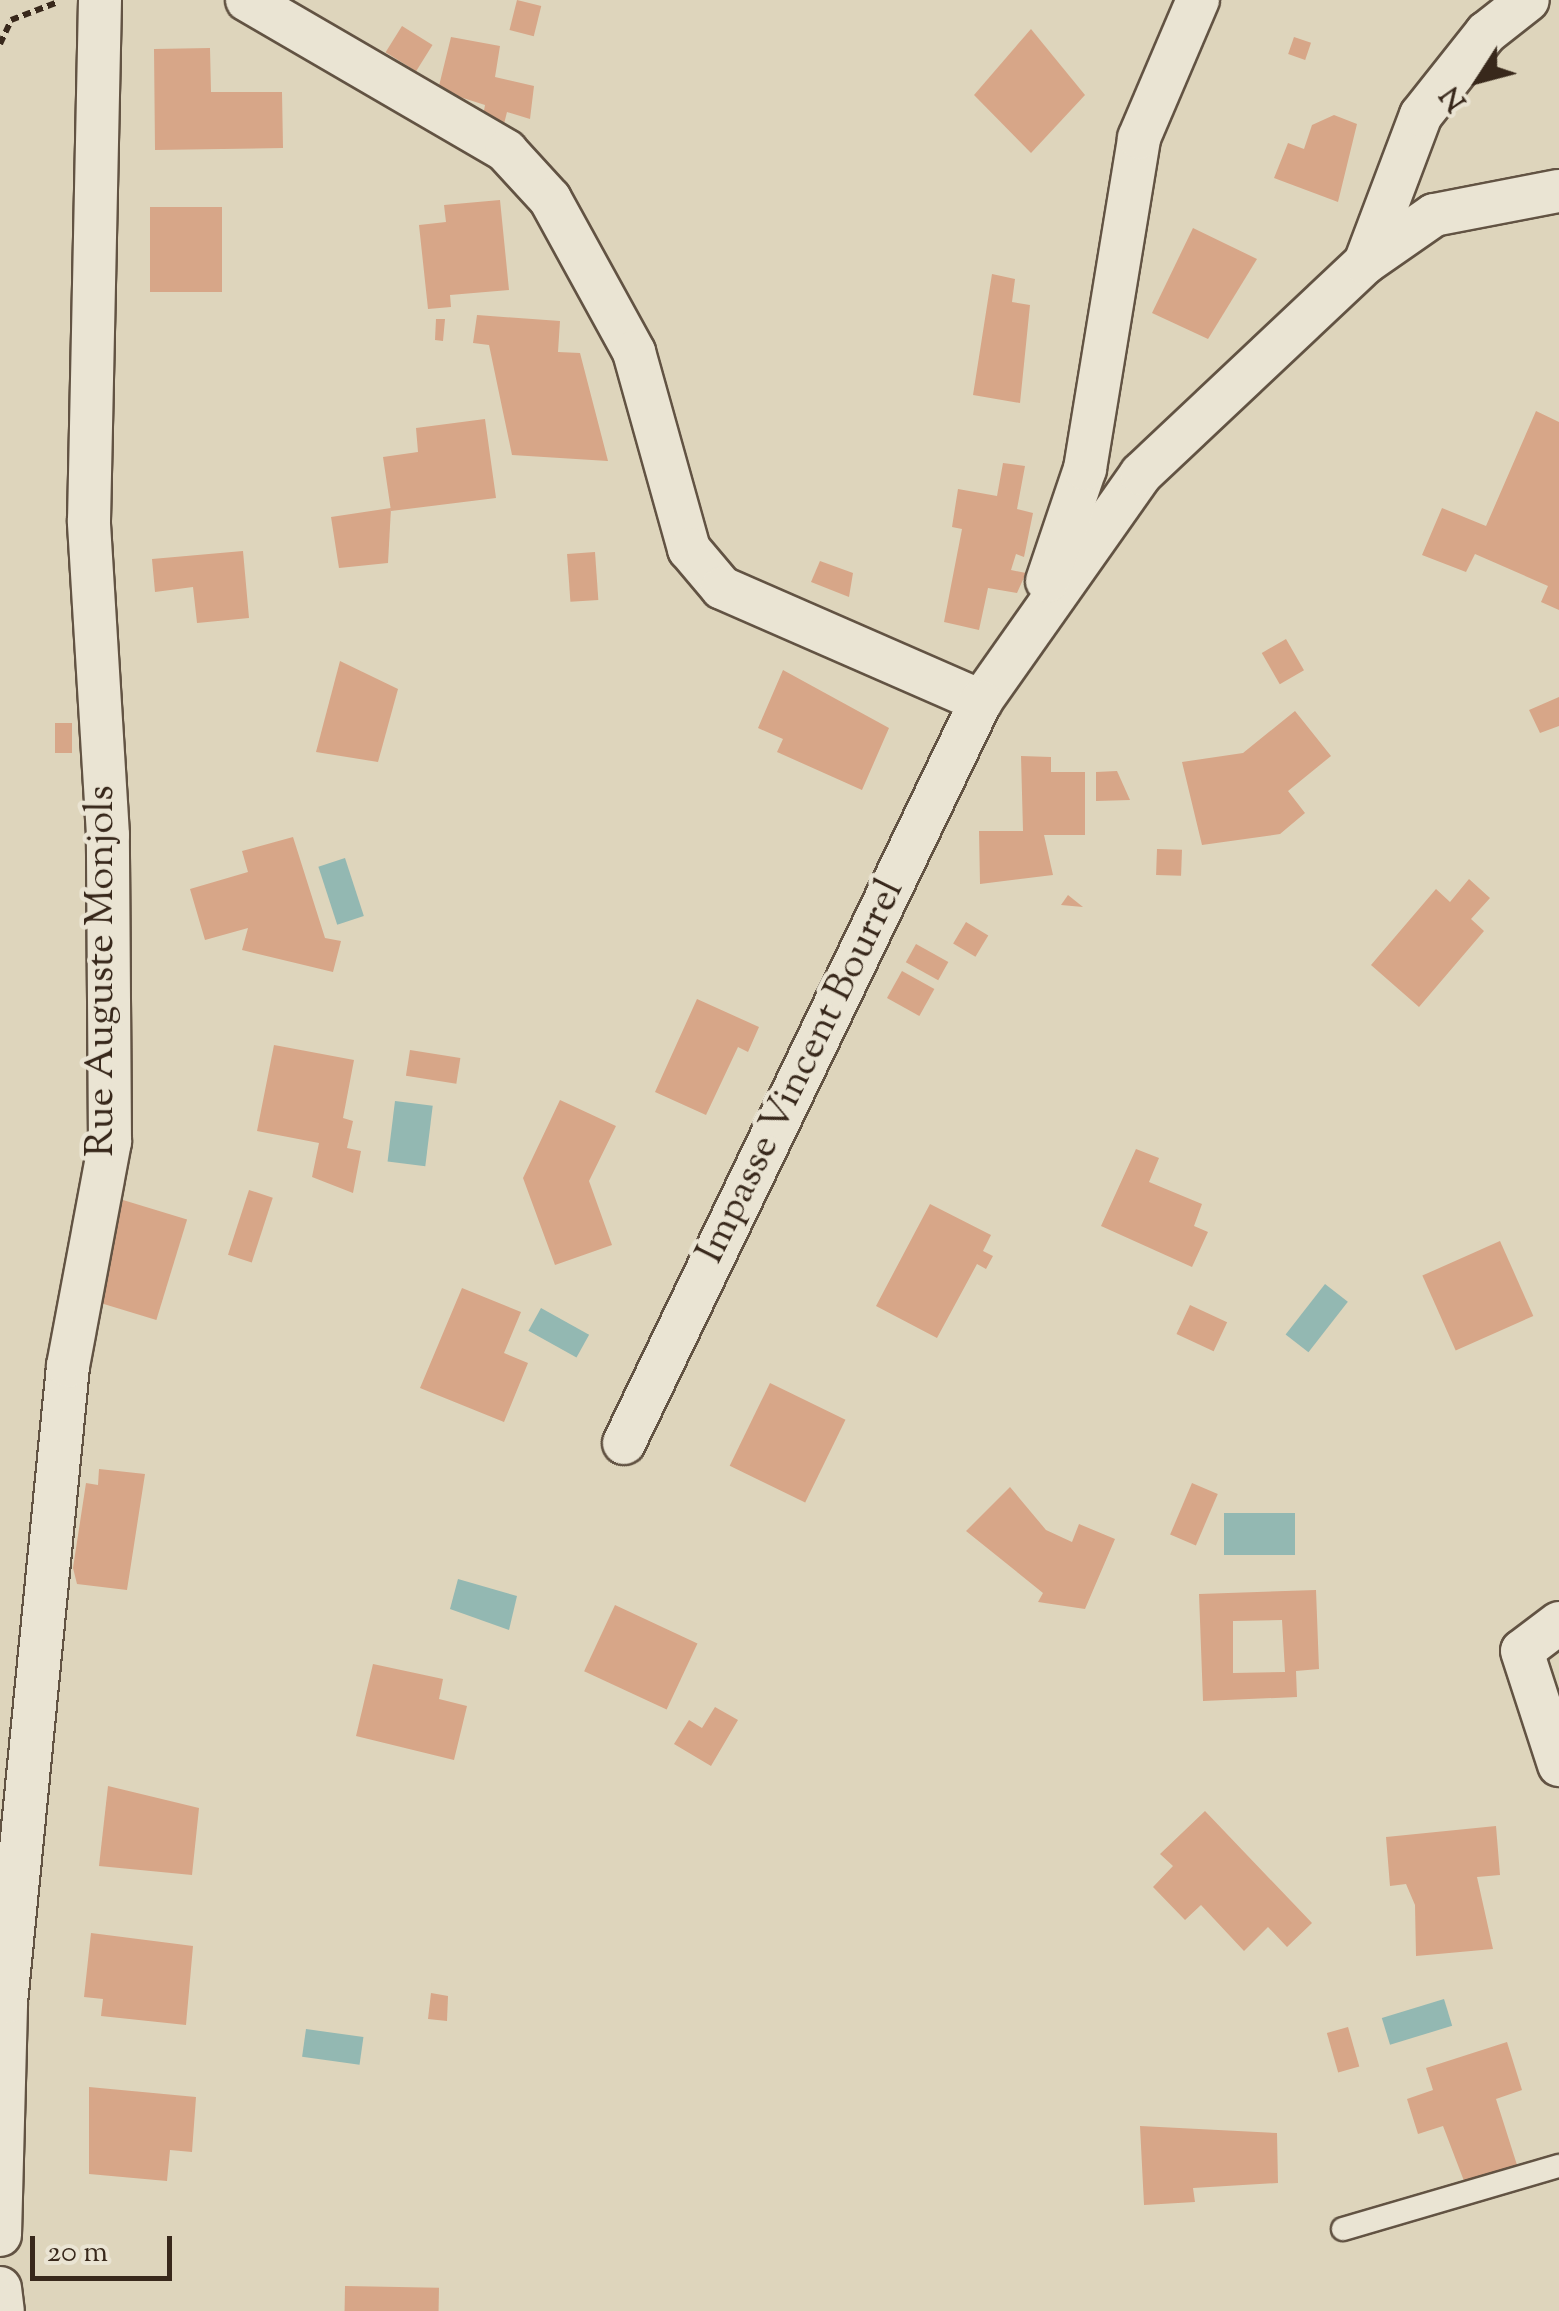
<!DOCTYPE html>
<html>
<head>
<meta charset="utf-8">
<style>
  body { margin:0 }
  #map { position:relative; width:1559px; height:2311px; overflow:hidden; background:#ded5bc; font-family:"Sorts Mill Goudy",serif }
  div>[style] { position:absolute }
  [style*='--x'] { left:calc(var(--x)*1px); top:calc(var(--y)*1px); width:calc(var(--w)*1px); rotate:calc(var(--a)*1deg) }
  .water>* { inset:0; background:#93b8b2; transform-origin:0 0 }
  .building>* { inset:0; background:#d7a688; transform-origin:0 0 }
  .path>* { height:6px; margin-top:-3px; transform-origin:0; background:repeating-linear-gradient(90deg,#38281b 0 8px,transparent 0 13px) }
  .roads { filter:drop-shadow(2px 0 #625343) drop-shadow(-2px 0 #625343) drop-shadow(0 2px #625343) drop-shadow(0 -2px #625343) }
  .lane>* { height:22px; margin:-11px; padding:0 11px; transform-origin:11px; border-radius:11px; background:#eae4d3 }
  .street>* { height:42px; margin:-21px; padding:0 21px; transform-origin:21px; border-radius:21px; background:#eae4d3 }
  span { translate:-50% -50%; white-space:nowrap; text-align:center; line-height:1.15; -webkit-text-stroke:9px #eae4d3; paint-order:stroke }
  .street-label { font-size:40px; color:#38281b }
  .north { position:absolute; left:1429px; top:30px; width:100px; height:100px; -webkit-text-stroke:8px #eae4d3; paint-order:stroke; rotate:234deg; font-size:28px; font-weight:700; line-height:40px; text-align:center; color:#38281b }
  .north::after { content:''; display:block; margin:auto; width:35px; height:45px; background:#38281b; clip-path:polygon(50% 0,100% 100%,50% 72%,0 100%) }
  .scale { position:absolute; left:30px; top:2236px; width:142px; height:45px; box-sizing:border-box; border:5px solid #38281b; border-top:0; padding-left:12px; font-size:30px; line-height:35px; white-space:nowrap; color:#38281b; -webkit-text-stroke:8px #eae4d3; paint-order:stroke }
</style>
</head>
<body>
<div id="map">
  <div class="water">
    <div style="left:345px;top:858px;width:61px;height:28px;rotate:72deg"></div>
    <div style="left:395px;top:1101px;width:38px;height:61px;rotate:7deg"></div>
    <div style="left:1325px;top:1284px;width:29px;height:64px;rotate:38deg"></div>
    <div style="left:541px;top:1308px;width:55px;height:26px;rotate:29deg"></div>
    <div style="left:1295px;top:1513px;width:42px;height:71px;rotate:90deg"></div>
    <div style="clip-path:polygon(458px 1579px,517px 1596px,509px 1630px,450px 1609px)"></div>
    <div style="left:1444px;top:1999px;width:28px;height:65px;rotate:73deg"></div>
    <div style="left:306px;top:2029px;width:58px;height:28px;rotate:8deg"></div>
  </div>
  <div class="building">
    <div style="left:517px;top:0;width:25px;height:31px;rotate:14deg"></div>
    <div style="left:402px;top:26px;width:36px;height:31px;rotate:32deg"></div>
    <div style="clip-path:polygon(1031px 29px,1085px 95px,1031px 153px,974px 95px)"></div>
    <div style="clip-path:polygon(451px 37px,500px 46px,495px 77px,534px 86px,530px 119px,507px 112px,503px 128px,483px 116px,485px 105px,438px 90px)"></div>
    <div style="left:1294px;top:37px;width:18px;height:18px;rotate:19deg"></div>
    <div style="clip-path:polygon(210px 48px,211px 92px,282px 92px,283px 148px,155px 150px,154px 49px)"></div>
    <div style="clip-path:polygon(1334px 115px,1357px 124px,1338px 202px,1274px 178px,1288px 143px,1304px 149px,1312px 125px)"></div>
    <div style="clip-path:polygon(500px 200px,509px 290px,450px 295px,451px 307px,428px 309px,419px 225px,446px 222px,444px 205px)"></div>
    <div style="left:150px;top:207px;width:72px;height:85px"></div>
    <div style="clip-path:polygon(1193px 228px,1257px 259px,1208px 339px,1152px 313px)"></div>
    <div style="clip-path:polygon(992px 274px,1015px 279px,1012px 302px,1030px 305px,1020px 403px,973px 395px)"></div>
    <div style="clip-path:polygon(477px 315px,560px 321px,558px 352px,580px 353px,608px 461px,512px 455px,489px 345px,473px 343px)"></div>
    <div style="clip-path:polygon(436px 319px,445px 319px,443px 341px,435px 340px)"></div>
    <div style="clip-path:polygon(1536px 411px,1559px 422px,1559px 610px,1541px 602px,1548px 586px,1475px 554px,1466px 572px,1422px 555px,1442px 508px,1486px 526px)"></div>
    <div style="clip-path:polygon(485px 419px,496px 498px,391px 511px,383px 457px,418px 452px,416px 428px)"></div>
    <div style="clip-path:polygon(1003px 463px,1025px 466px,1017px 509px,1033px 513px,1024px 557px,1016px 554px,1011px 570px,1026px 573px,1017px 593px,988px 588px,979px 630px,944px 622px,962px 529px,952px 527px,958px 489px,997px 496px)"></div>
    <div style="clip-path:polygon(391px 508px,388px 563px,339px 568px,331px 517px)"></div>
    <div style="clip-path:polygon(243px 551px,249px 618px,197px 623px,193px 587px,155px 592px,152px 559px)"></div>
    <div style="left:595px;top:552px;width:48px;height:28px;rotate:86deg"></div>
    <div style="clip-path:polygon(820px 561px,853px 573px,849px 597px,811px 582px)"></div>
    <div style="left:1286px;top:639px;width:36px;height:28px;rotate:60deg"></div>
    <div style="clip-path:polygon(340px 661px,398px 689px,378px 762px,316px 752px)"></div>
    <div style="clip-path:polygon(783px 670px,889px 728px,862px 790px,777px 752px,783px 739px,758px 728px)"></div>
    <div style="clip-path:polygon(1559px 697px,1559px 726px,1540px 733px,1529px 710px)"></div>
    <div style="clip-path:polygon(1295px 711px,1331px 756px,1288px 791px,1305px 813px,1280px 834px,1202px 845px,1182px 762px,1243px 753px)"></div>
    <div style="left:55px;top:723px;width:17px;height:30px"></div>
    <div style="clip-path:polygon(1021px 756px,1051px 757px,1051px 772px,1085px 772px,1085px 835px,1044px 835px,1053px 875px,980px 884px,979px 831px,1023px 831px)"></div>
    <div style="clip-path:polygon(1117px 771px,1130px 800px,1096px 801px,1096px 772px)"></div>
    <div style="clip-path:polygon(293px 837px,325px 938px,341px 941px,333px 972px,242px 950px,248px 928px,205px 940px,190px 889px,248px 872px,242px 851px)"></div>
    <div style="left:1157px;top:849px;width:25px;height:26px;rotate:2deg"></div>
    <div style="clip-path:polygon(1469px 879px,1490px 898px,1471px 919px,1484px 931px,1419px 1007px,1371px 965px,1436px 889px,1450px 902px)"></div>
    <div style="clip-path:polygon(1068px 895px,1083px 907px,1061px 905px)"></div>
    <div style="left:966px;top:922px;width:26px;height:25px;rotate:31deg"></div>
    <div style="left:916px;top:944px;width:37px;height:21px;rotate:29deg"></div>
    <div style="left:902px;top:971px;width:37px;height:31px;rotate:29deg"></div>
    <div style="clip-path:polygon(697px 999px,759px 1027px,748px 1052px,738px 1047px,706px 1115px,655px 1092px)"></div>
    <div style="clip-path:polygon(274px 1045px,354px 1060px,343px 1118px,353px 1121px,347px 1148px,361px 1151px,353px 1193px,312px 1177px,319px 1143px,257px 1131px)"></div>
    <div style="left:410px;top:1050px;width:51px;height:26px;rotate:9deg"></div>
    <div style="clip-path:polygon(560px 1100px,616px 1126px,589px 1181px,612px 1245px,555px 1265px,523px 1178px)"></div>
    <div style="clip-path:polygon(1136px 1149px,1159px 1158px,1149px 1182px,1202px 1204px,1194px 1226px,1208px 1232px,1192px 1267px,1101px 1226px)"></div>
    <div style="left:249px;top:1190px;width:25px;height:68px;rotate:18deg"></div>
    <div style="left:123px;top:1200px;width:67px;height:105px;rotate:17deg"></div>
    <div style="clip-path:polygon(930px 1204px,991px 1235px,983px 1251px,993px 1256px,986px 1269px,977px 1264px,937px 1338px,876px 1306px)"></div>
    <div style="left:1500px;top:1241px;width:82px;height:85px;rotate:66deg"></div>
    <div style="clip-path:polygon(462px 1288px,521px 1312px,504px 1353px,528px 1363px,504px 1422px,420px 1388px)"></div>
    <div style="left:1190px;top:1305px;width:41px;height:32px;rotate:25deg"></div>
    <div style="left:770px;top:1383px;width:84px;height:92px;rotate:26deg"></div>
    <div style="clip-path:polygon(99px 1469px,145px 1474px,127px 1590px,77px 1584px,73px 1568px,86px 1483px,98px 1485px)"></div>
    <div style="left:1192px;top:1483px;width:28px;height:56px;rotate:23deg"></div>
    <div style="clip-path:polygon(1010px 1487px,1046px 1530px,1072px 1542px,1079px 1524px,1115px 1539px,1085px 1609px,1038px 1602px,1043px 1593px,966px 1531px)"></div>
    <div style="clip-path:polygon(evenodd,1316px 1590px,1319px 1669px,1296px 1671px,1297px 1697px,1203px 1701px,1199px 1594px,1316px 1590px,1282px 1620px,1285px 1672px,1233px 1673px,1233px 1621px,1282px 1620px)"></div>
    <div style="left:615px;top:1605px;width:91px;height:73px;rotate:25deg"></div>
    <div style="clip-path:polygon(373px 1664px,443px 1679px,439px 1699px,467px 1706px,454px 1760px,356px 1736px)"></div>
    <div style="clip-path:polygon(715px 1707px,738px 1720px,711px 1766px,674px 1744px,689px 1720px,702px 1728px)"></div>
    <div style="clip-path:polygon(108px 1786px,199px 1808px,192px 1875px,99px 1866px)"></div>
    <div style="clip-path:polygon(1205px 1811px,1312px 1923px,1287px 1947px,1268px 1927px,1244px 1951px,1201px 1905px,1185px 1920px,1153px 1887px,1173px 1866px,1160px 1854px)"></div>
    <div style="clip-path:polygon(1496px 1826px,1500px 1875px,1477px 1877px,1493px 1949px,1416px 1956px,1415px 1905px,1406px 1884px,1390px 1886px,1386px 1837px)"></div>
    <div style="clip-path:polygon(91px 1933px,193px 1946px,186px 2025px,101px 2016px,103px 1999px,84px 1997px)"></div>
    <div style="clip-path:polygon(431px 1993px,448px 1996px,447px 2021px,428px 2019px)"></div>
    <div style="left:1348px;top:2027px;width:41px;height:22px;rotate:74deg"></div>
    <div style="clip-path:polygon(1507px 2042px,1522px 2090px,1496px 2099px,1517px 2165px,1464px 2181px,1443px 2126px,1418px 2134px,1407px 2099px,1433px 2090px,1426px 2068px)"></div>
    <div style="clip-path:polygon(89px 2087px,196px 2097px,192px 2152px,170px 2150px,167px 2181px,89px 2174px)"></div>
    <div style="clip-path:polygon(1140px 2126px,1277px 2133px,1278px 2183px,1193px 2188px,1195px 2202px,1144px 2205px)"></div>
    <div style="left:345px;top:2286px;width:94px;height:25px;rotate:1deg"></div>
  </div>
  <div class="path">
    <div style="--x:0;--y:44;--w:26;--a:-65"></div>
    <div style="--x:11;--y:20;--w:50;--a:-21"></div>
  </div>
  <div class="roads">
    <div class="lane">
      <div style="--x:1343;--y:2229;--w:225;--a:-16.3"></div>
    </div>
    <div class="street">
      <div style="--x:247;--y:0;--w:300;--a:30.2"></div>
      <div style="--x:506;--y:151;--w:65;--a:47.5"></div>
      <div style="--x:550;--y:199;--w:175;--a:61.2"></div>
      <div style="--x:634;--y:352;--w:205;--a:74.4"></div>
      <div style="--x:689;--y:549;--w:51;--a:49.8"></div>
      <div style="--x:722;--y:588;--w:283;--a:23.6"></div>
      <div style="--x:981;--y:701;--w:278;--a:-54.8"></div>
      <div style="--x:1141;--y:474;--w:308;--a:-43.3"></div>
      <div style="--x:1365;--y:263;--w:84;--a:-34.8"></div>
      <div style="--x:1434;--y:215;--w:127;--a:-10.9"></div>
      <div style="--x:1365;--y:263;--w:158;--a:-69.3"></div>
      <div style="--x:1421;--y:115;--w:105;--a:-51.6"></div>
      <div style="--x:1486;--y:33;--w:53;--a:-38.2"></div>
      <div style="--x:1047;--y:581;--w:118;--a:-71.3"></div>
      <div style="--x:1085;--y:469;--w:335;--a:-80.7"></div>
      <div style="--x:1139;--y:138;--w:150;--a:-66.9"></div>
      <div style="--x:624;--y:1443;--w:823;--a:-64.31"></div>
      <div style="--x:1559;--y:1623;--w:46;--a:142.9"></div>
      <div style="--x:1522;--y:1651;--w:120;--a:72"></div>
      <div style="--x:0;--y:2235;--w:233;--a:-88.5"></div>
      <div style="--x:6;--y:2002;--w:639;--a:-84.43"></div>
      <div style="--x:68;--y:1366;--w:228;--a:-79.4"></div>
      <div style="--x:110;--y:1142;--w:307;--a:-90.4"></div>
      <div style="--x:108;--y:835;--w:315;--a:-93.5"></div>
      <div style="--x:89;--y:521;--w:521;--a:-88.79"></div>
      <div style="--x:0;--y:2288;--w:23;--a:83"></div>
    </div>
  </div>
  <div class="street-label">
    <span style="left:103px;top:971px;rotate:-90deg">Rue Auguste Monjols</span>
    <span style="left:802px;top:1072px;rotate:-64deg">Impasse Vincent Bourrel</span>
  </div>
  <div class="north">N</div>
  <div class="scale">20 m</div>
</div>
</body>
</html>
